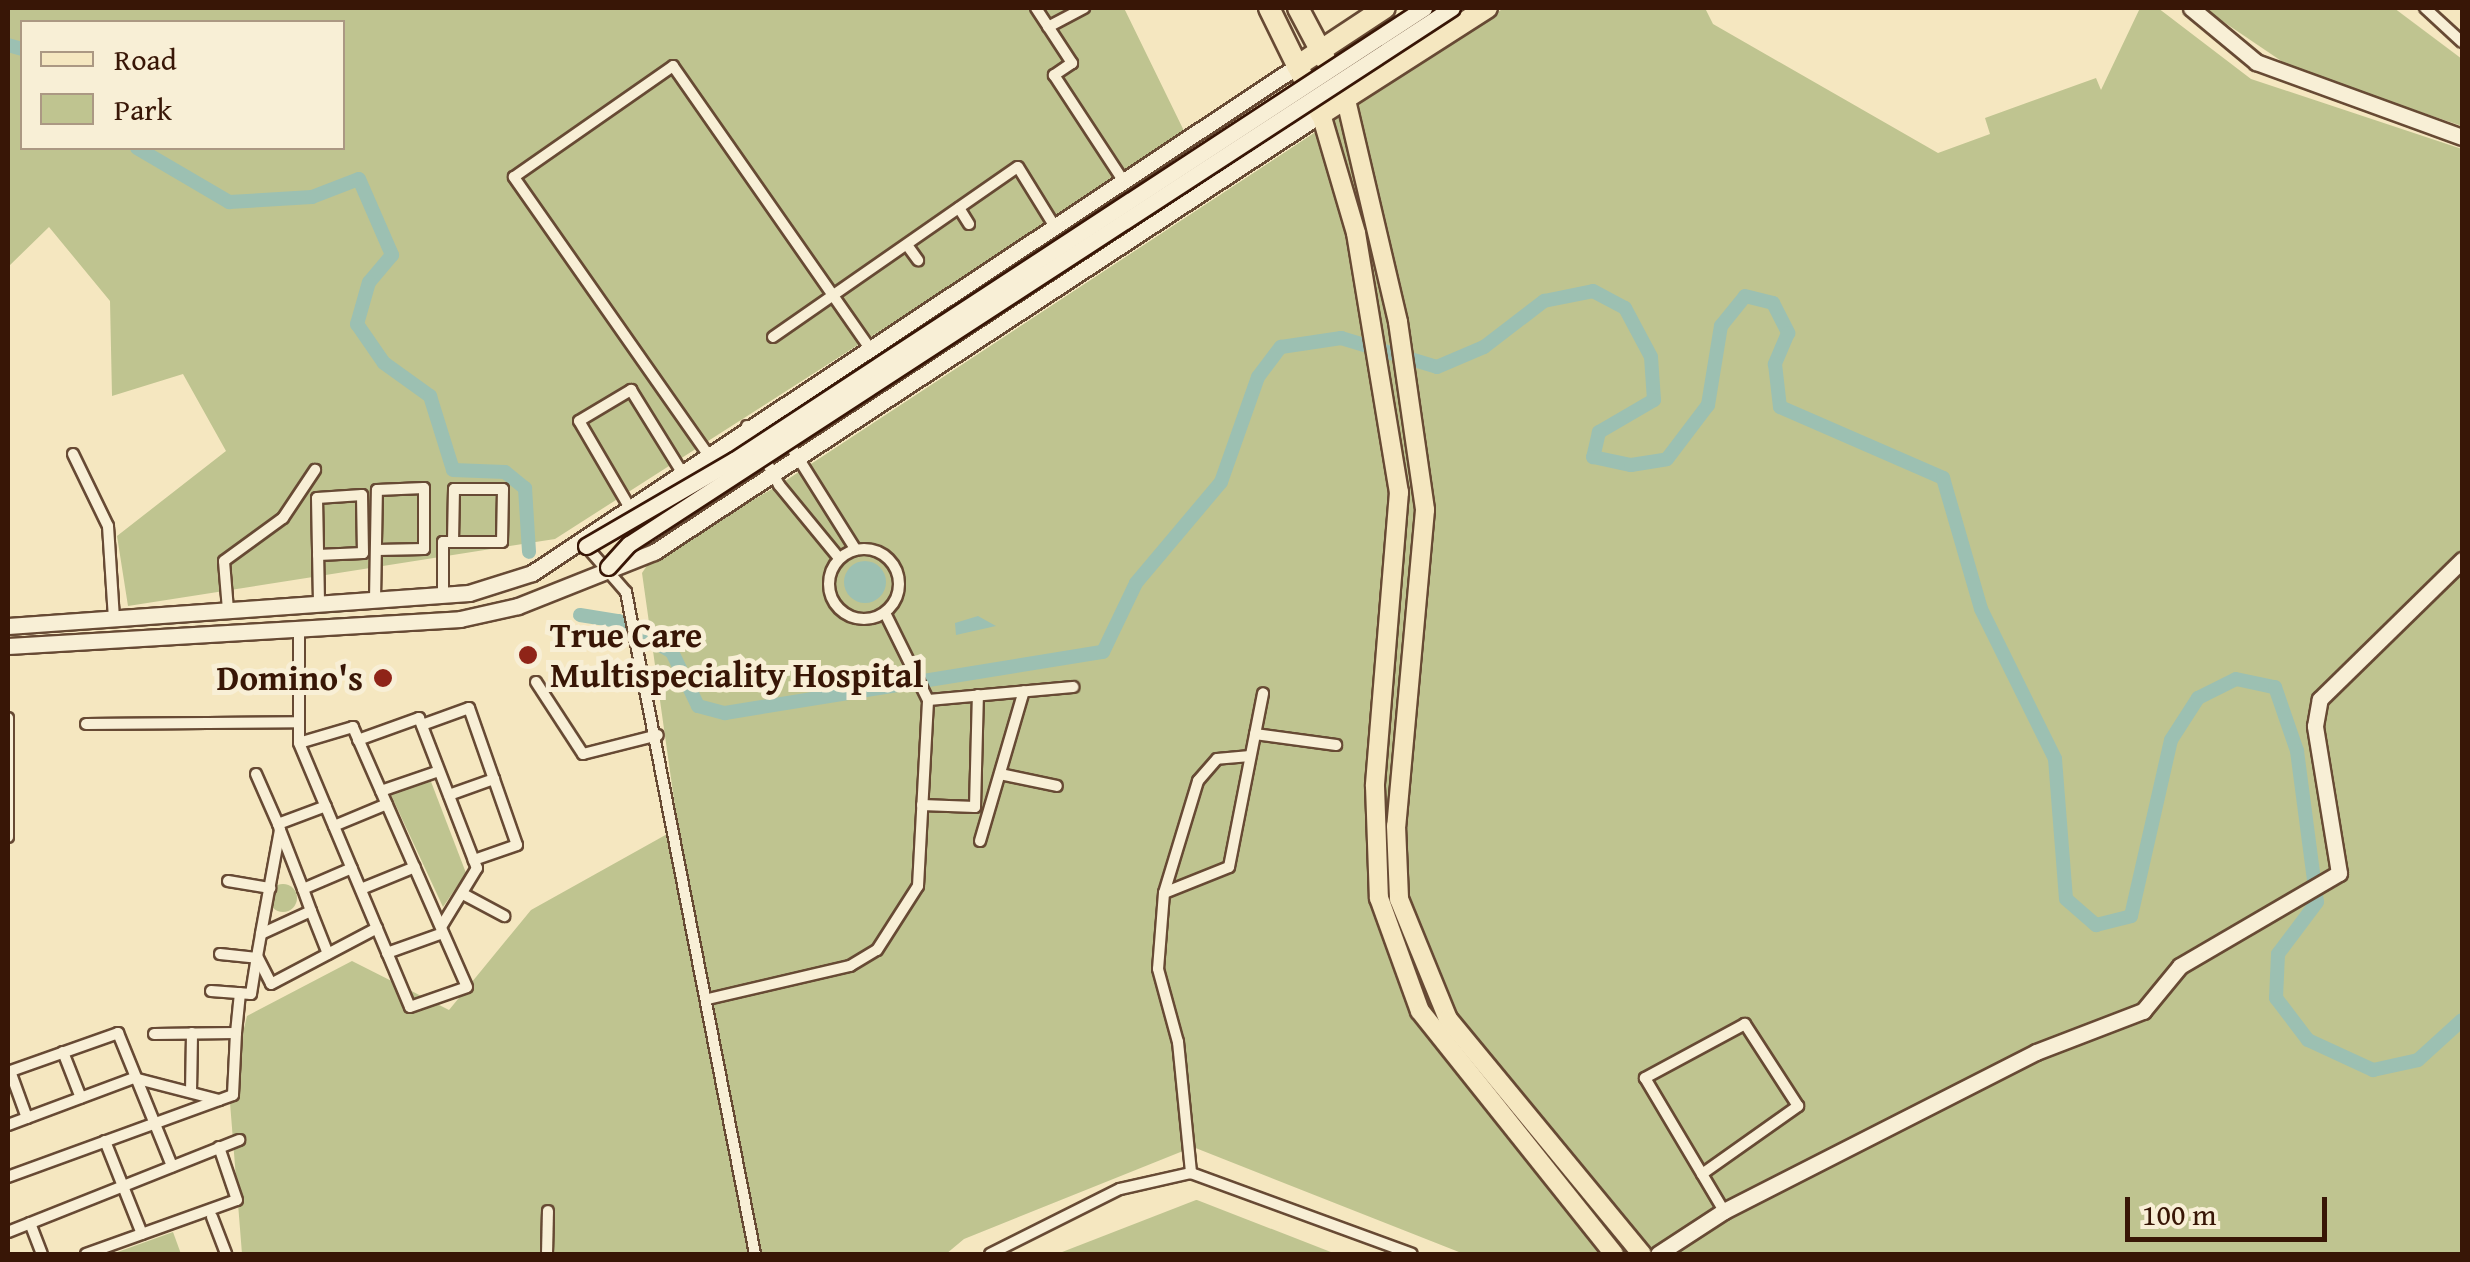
<!DOCTYPE html>
<html>
<head>
<meta charset="utf-8">
<style>
  body { margin:0 }
  #map { position:relative; width:2470px; height:1262px; overflow:hidden; background:#f5e7c0; font-family:"Gentium Book Plus",serif }
  div>[style] { position:absolute }
  [style*='--x'] { left:calc(var(--x)*1px); top:calc(var(--y)*1px); width:calc(var(--w)*1px); rotate:calc(var(--a)*1deg) }
  .green>* { inset:0; background:#bfc490 }
  .round { border-radius:50% }
  .water>* { inset:0; background:#9cc0b2 }
  .canal>* { height:14px; margin:-7px; padding:0 7px; transform-origin:7px; border-radius:7px; background:#9cc0b2 }
  .roads { filter:drop-shadow(2px 0 #674a34) drop-shadow(-2px 0 #674a34) drop-shadow(0 2px #674a34) drop-shadow(0 -2px #674a34) }
  .street>* { height:10px; margin:-5px; padding:0 5px; transform-origin:5px; border-radius:5px; background:#f8efd6 }
  .street>.ring { margin:-5px; padding:0; box-sizing:content-box; background:none; border:10px solid #f8efd6; border-radius:50% }
  .secondary>* { height:15px; margin:-7.5px; padding:0 7.5px; transform-origin:7.5px; border-radius:7.5px; background:#f8efd6 }
  .primary>* { height:18px; margin:-9px; padding:0 9px; transform-origin:9px; border-radius:9px; background:#f5e7c0 }
  .highway>* { height:20px; margin:-10px; padding:0 10px; transform-origin:10px; border-radius:10px; background:#f5e7c0 }
  .bridges { filter:drop-shadow(2px 0 #381606) drop-shadow(-2px 0 #381606) drop-shadow(0 2px #381606) drop-shadow(0 -2px #381606) }
  .secondary-bridge>* { height:15px; margin:-7.5px; padding:0 7.5px; transform-origin:7.5px; border-radius:7.5px; background:#f8efd6 }
  .dots>* { width:28px; height:28px; translate:-50% -50%; box-sizing:border-box; border:5px solid #f8efd6; border-radius:50% }
  span { translate:-50% -50%; white-space:nowrap; text-align:center; line-height:1.15; -webkit-text-stroke:10px #f8efd6; paint-order:stroke }
  .poi-label { font-size:35px; color:#381606; font-weight:700 }
  .left { translate:0 -50%; text-align:left }
  .right { translate:-100% -50%; text-align:right }
  .frame { position:absolute; inset:0; border:10px solid #381606; pointer-events:none }
  .legend { position:absolute; left:20px; top:20px; width:325px; height:130px; box-sizing:border-box; background:#f8efd6; border:2px solid #ab9883; margin:0; padding:12px 18px; list-style:none; font-size:30px; color:#381606 }
  .legend li { display:flex; align-items:center; gap:20px; height:50px }
  .legend b { width:50px; border:2px solid #ab9883 }
  .scale { position:absolute; left:2125px; top:1197px; width:202px; height:45px; box-sizing:border-box; border:5px solid #381606; border-top:0; padding-left:12px; font-size:30px; line-height:35px; white-space:nowrap; color:#381606; -webkit-text-stroke:8px #f8efd6; paint-order:stroke }
</style>
</head>
<body>
<div id="map">
  <div class="green">
    <div style="clip-path:polygon(evenodd,8px 8px,1124px 8px,1186px 135px,555px 539px,128px 606px,117px 536px,226px 451px,183px 374px,112px 396px,110px 301px,49px 227px,8px 267px,8px 8px,22px 22px,342px 22px,342px 148px,22px 148px,22px 22px)"></div>
    <div style="clip-path:polygon(1504px 8px,1705px 8px,1713px 24px,1938px 153px,1990px 134px,1985px 118px,2096px 78px,2101px 90px,2140px 8px,2158px 8px,2251px 79px,2462px 149px,2462px 1254px,1464px 1254px,1193px 1147px,964px 1239px,946px 1254px,242px 1254px,229px 1090px,247px 1016px,352px 961px,449px 1010px,531px 910px,678px 828px,642px 573px,652px 558px,779px 485px)"></div>
    <div style="clip-path:polygon(2203px 8px,2394px 8px,2462px 59px,2462px 126px,2293px 69px)"></div>
    <div style="clip-path:polygon(430px 779px,466px 873px,443px 907px,391px 795px)"></div>
    <div class="round" style="left:269px;top:884px;width:28px;height:28px"></div>
    <div style="clip-path:polygon(1197px 1200px,1336px 1254px,1057px 1254px,1196px 1200px)"></div>
    <div style="clip-path:polygon(173px 1232px,181px 1254px,112px 1254px)"></div>
  </div>
  <div class="water">
    <div class="round" style="left:844px;top:561px;width:42px;height:42px"></div>
    <div style="clip-path:polygon(978px 616px,996px 626px,956px 635px,955px 623px)"></div>
  </div>
  <div class="canal">
    <div style="--x:8;--y:45;--w:15;--a:16"></div>
    <div style="--x:137;--y:148;--w:107;--a:30.4"></div>
    <div style="--x:229;--y:202;--w:83;--a:-3.4"></div>
    <div style="--x:312;--y:197;--w:50;--a:-21"></div>
    <div style="--x:359;--y:179;--w:83;--a:66.5"></div>
    <div style="--x:392;--y:255;--w:35;--a:130"></div>
    <div style="--x:369;--y:282;--w:44;--a:105.9"></div>
    <div style="--x:357;--y:324;--w:47;--a:55.3"></div>
    <div style="--x:384;--y:363;--w:57;--a:35.7"></div>
    <div style="--x:430;--y:396;--w:77;--a:72.7"></div>
    <div style="--x:453;--y:470;--w:52;--a:2.2"></div>
    <div style="--x:505;--y:472;--w:26;--a:39"></div>
    <div style="--x:525;--y:488;--w:64;--a:86.4"></div>
    <div style="--x:580;--y:615;--w:39;--a:9"></div>
    <div style="--x:619;--y:621;--w:61;--a:30.3"></div>
    <div style="--x:672;--y:652;--w:60;--a:64.3"></div>
    <div style="--x:698;--y:706;--w:28;--a:15"></div>
    <div style="--x:725;--y:713;--w:383;--a:-9.2"></div>
    <div style="--x:1103;--y:652;--w:76;--a:-64.4"></div>
    <div style="--x:1136;--y:583;--w:132;--a:-49.9"></div>
    <div style="--x:1221;--y:482;--w:111;--a:-70.6"></div>
    <div style="--x:1258;--y:377;--w:38;--a:-53"></div>
    <div style="--x:1281;--y:347;--w:61;--a:-8.5"></div>
    <div style="--x:1341;--y:338;--w:100;--a:16.8"></div>
    <div style="--x:1437;--y:367;--w:51;--a:-23.1"></div>
    <div style="--x:1484;--y:347;--w:76;--a:-37.5"></div>
    <div style="--x:1544;--y:301;--w:50;--a:-11.5"></div>
    <div style="--x:1593;--y:291;--w:36;--a:28"></div>
    <div style="--x:1625;--y:308;--w:55;--a:62"></div>
    <div style="--x:1651;--y:357;--w:43;--a:86"></div>
    <div style="--x:1654;--y:400;--w:64;--a:149.8"></div>
    <div style="--x:1599;--y:432;--w:26;--a:103"></div>
    <div style="--x:1593;--y:457;--w:39;--a:12"></div>
    <div style="--x:1631;--y:465;--w:36;--a:-9"></div>
    <div style="--x:1667;--y:459;--w:68;--a:-52.8"></div>
    <div style="--x:1708;--y:405;--w:80;--a:-80.7"></div>
    <div style="--x:1721;--y:326;--w:38;--a:-51"></div>
    <div style="--x:1745;--y:296;--w:29;--a:14"></div>
    <div style="--x:1773;--y:303;--w:34;--a:63"></div>
    <div style="--x:1788;--y:333;--w:34;--a:113"></div>
    <div style="--x:1775;--y:364;--w:43;--a:83.4"></div>
    <div style="--x:1780;--y:407;--w:178;--a:23.5"></div>
    <div style="--x:1943;--y:478;--w:136;--a:73.8"></div>
    <div style="--x:1981;--y:609;--w:167;--a:63.7"></div>
    <div style="--x:2055;--y:759;--w:140;--a:85.5"></div>
    <div style="--x:2066;--y:899;--w:40;--a:41"></div>
    <div style="--x:2096;--y:925;--w:36;--a:-14"></div>
    <div style="--x:2131;--y:916;--w:180;--a:-77.2"></div>
    <div style="--x:2171;--y:740;--w:50;--a:-57.3"></div>
    <div style="--x:2198;--y:698;--w:42;--a:-26.6"></div>
    <div style="--x:2236;--y:679;--w:40;--a:12"></div>
    <div style="--x:2275;--y:687;--w:68;--a:71"></div>
    <div style="--x:2297;--y:751;--w:152;--a:82.5"></div>
    <div style="--x:2317;--y:902;--w:65;--a:126.9"></div>
    <div style="--x:2278;--y:954;--w:44;--a:92.6"></div>
    <div style="--x:2276;--y:998;--w:53;--a:52.7"></div>
    <div style="--x:2308;--y:1040;--w:72;--a:24.8"></div>
    <div style="--x:2373;--y:1070;--w:46;--a:-12.5"></div>
    <div style="--x:2418;--y:1060;--w:59;--a:-42.3"></div>
  </div>
  <div class="roads">
    <div class="street">
      <div style="--x:1036;--y:8;--w:66;--a:56.8"></div>
      <div style="--x:1072;--y:63;--w:22;--a:146"></div>
      <div style="--x:1054;--y:75;--w:128;--a:56.8"></div>
      <div style="--x:2425;--y:8;--w:50;--a:42.6"></div>
      <div style="--x:1048;--y:27;--w:41;--a:-27.8"></div>
      <div style="--x:959;--y:208;--w:19;--a:58"></div>
      <div style="--x:907;--y:245;--w:19;--a:54"></div>
      <div style="--x:773;--y:337;--w:298;--a:-34.8"></div>
      <div style="--x:1018;--y:167;--w:70;--a:58.3"></div>
      <div style="--x:747;--y:426;--w:67;--a:61.5"></div>
      <div style="--x:779;--y:485;--w:94;--a:50.6"></div>
      <div style="--x:785;--y:437;--w:133;--a:57.9"></div>
      <div style="--x:707;--y:453;--w:337;--a:-125"></div>
      <div style="--x:514;--y:177;--w:194;--a:-34.9"></div>
      <div style="--x:673;--y:66;--w:343;--a:55.1"></div>
      <div style="--x:73;--y:454;--w:80;--a:64.1"></div>
      <div style="--x:108;--y:526;--w:93;--a:86.3"></div>
      <div style="--x:627;--y:503;--w:95;--a:-120.3"></div>
      <div style="--x:579;--y:421;--w:61;--a:-30.8"></div>
      <div style="--x:631;--y:390;--w:93;--a:58.2"></div>
      <div style="--x:586;--y:546;--w:61;--a:49"></div>
      <div style="--x:626;--y:592;--w:674;--a:78.97"></div>
      <div class="ring" style="left:829px;top:549px;width:60px;height:60px"></div>
      <div style="--x:318;--y:555;--w:45;--a:-2.5"></div>
      <div style="--x:363;--y:553;--w:58;--a:-91"></div>
      <div style="--x:362;--y:495;--w:45;--a:176.2"></div>
      <div style="--x:317;--y:498;--w:106;--a:88.9"></div>
      <div style="--x:443;--y:595;--w:53;--a:-90"></div>
      <div style="--x:443;--y:542;--w:59;--a:0"></div>
      <div style="--x:502;--y:542;--w:53;--a:-88.9"></div>
      <div style="--x:503;--y:489;--w:49;--a:180"></div>
      <div style="--x:454;--y:489;--w:53;--a:91.1"></div>
      <div style="--x:375;--y:600;--w:110;--a:-89"></div>
      <div style="--x:377;--y:490;--w:47;--a:-2.4"></div>
      <div style="--x:424;--y:488;--w:61;--a:90"></div>
      <div style="--x:424;--y:549;--w:47;--a:178.8"></div>
      <div style="--x:228;--y:610;--w:49;--a:-94.7"></div>
      <div style="--x:224;--y:561;--w:73;--a:-36.1"></div>
      <div style="--x:283;--y:518;--w:58;--a:-56.3"></div>
      <div style="--x:299;--y:627;--w:116;--a:90"></div>
      <div style="--x:299;--y:743;--w:286;--a:67.2"></div>
      <div style="--x:410;--y:1007;--w:60;--a:-19.3"></div>
      <div style="--x:467;--y:987;--w:284;--a:-113.7"></div>
      <div style="--x:353;--y:727;--w:56;--a:163.5"></div>
      <div style="--x:536;--y:682;--w:86;--a:56.9"></div>
      <div style="--x:583;--y:754;--w:77;--a:-14.2"></div>
      <div style="--x:928;--y:700;--w:146;--a:-5.1"></div>
      <div style="--x:8;--y:718;--w:119;--a:90"></div>
      <div style="--x:86;--y:724;--w:213;--a:-0.5"></div>
      <div style="--x:422;--y:725;--w:50;--a:-19.9"></div>
      <div style="--x:469;--y:708;--w:145;--a:70.7"></div>
      <div style="--x:517;--y:845;--w:46;--a:160.8"></div>
      <div style="--x:1255;--y:734;--w:82;--a:7.7"></div>
      <div style="--x:358;--y:740;--w:65;--a:-19.8"></div>
      <div style="--x:419;--y:718;--w:161;--a:68.9"></div>
      <div style="--x:477;--y:868;--w:69;--a:121.4"></div>
      <div style="--x:1250;--y:756;--w:33;--a:175"></div>
      <div style="--x:1217;--y:759;--w:29;--a:131"></div>
      <div style="--x:1198;--y:781;--w:117;--a:106.9"></div>
      <div style="--x:1164;--y:893;--w:70;--a:-21.8"></div>
      <div style="--x:1229;--y:867;--w:177;--a:-78.9"></div>
      <div style="--x:256;--y:774;--w:55;--a:66.3"></div>
      <div style="--x:1000;--y:774;--w:58;--a:11.9"></div>
      <div style="--x:381;--y:791;--w:61;--a:-19"></div>
      <div style="--x:449;--y:795;--w:48;--a:-19.6"></div>
      <div style="--x:922;--y:805;--w:53;--a:2.2"></div>
      <div style="--x:975;--y:807;--w:112;--a:-88.5"></div>
      <div style="--x:334;--y:826;--w:57;--a:-22.5"></div>
      <div style="--x:280;--y:830;--w:106;--a:100.4"></div>
      <div style="--x:261;--y:934;--w:55;--a:-24.7"></div>
      <div style="--x:311;--y:911;--w:23;--a:-110"></div>
      <div style="--x:303;--y:889;--w:63;--a:-111.3"></div>
      <div style="--x:280;--y:830;--w:6;--a:-108"></div>
      <div style="--x:278;--y:824;--w:51;--a:-20.6"></div>
      <div style="--x:980;--y:841;--w:156;--a:-73.7"></div>
      <div style="--x:228;--y:881;--w:43;--a:9.5"></div>
      <div style="--x:303;--y:889;--w:53;--a:-23.2"></div>
      <div style="--x:361;--y:889;--w:58;--a:-22.2"></div>
      <div style="--x:1164;--y:893;--w:76;--a:94.5"></div>
      <div style="--x:1158;--y:969;--w:76;--a:74.7"></div>
      <div style="--x:1178;--y:1042;--w:132;--a:84.3"></div>
      <div style="--x:463;--y:894;--w:47;--a:28.2"></div>
      <div style="--x:311;--y:911;--w:46;--a:68.4"></div>
      <div style="--x:261;--y:934;--w:22;--a:100"></div>
      <div style="--x:257;--y:956;--w:31;--a:63"></div>
      <div style="--x:271;--y:984;--w:120;--a:-27.8"></div>
      <div style="--x:387;--y:953;--w:59;--a:-19.7"></div>
      <div style="--x:220;--y:954;--w:37;--a:6"></div>
      <div style="--x:211;--y:991;--w:40;--a:4.3"></div>
      <div style="--x:251;--y:994;--w:37;--a:-81"></div>
      <div style="--x:708;--y:999;--w:146;--a:-13.1"></div>
      <div style="--x:850;--y:966;--w:31;--a:-31"></div>
      <div style="--x:877;--y:950;--w:76;--a:-57.4"></div>
      <div style="--x:918;--y:886;--w:186;--a:-86.9"></div>
      <div style="--x:928;--y:700;--w:97;--a:-116.3"></div>
      <div style="--x:236;--y:1033;--w:40;--a:-84.3"></div>
      <div style="--x:154;--y:1034;--w:82;--a:-0.7"></div>
      <div style="--x:236;--y:1033;--w:62;--a:92.8"></div>
      <div style="--x:233;--y:1095;--w:15;--a:160"></div>
      <div style="--x:63;--y:1052;--w:49;--a:68.6"></div>
      <div style="--x:10;--y:1071;--w:50;--a:70.1"></div>
      <div style="--x:8;--y:1072;--w:117;--a:-19.5"></div>
      <div style="--x:118;--y:1033;--w:144;--a:67.9"></div>
      <div style="--x:191;--y:1092;--w:59;--a:-89"></div>
      <div style="--x:8;--y:1125;--w:134;--a:-20.5"></div>
      <div style="--x:134;--y:1078;--w:88;--a:14.5"></div>
      <div style="--x:219;--y:1100;--w:225;--a:160"></div>
      <div style="--x:105;--y:1141;--w:100;--a:68.3"></div>
      <div style="--x:1702;--y:1174;--w:118;--a:-35.3"></div>
      <div style="--x:1798;--y:1106;--w:98;--a:-122.9"></div>
      <div style="--x:1745;--y:1024;--w:114;--a:151.6"></div>
      <div style="--x:1645;--y:1078;--w:155;--a:59.3"></div>
      <div style="--x:212;--y:1217;--w:40;--a:69"></div>
      <div style="--x:30;--y:1223;--w:33;--a:69"></div>
      <div style="--x:8;--y:1232;--w:249;--a:-21.7"></div>
      <div style="--x:86;--y:1254;--w:160;--a:-19.7"></div>
      <div style="--x:237;--y:1200;--w:56;--a:-108.8"></div>
      <div style="--x:547;--y:1254;--w:43;--a:-88.7"></div>
      <div style="--x:990;--y:1254;--w:145;--a:-26.6"></div>
      <div style="--x:1120;--y:1189;--w:73;--a:-12.7"></div>
      <div style="--x:1191;--y:1173;--w:235;--a:20.1"></div>
    </div>
    <div class="secondary">
      <div style="--x:2191;--y:8;--w:85;--a:39.7"></div>
      <div style="--x:2256;--y:62;--w:219;--a:20"></div>
      <div style="--x:8;--y:626;--w:462;--a:-4.1"></div>
      <div style="--x:469;--y:593;--w:66;--a:-17.6"></div>
      <div style="--x:532;--y:573;--w:918;--a:-33.53"></div>
      <div style="--x:8;--y:646;--w:453;--a:-3.4"></div>
      <div style="--x:460;--y:619;--w:59;--a:-12.6"></div>
      <div style="--x:518;--y:606;--w:146;--a:-21.7"></div>
      <div style="--x:654;--y:552;--w:798;--a:-33.29"></div>
      <div style="--x:1658;--y:1254;--w:79;--a:-33.1"></div>
      <div style="--x:1724;--y:1211;--w:350;--a:-27"></div>
      <div style="--x:2036;--y:1052;--w:115;--a:-21"></div>
      <div style="--x:2143;--y:1011;--w:58;--a:-50.6"></div>
      <div style="--x:2180;--y:966;--w:184;--a:-30.3"></div>
      <div style="--x:2339;--y:873;--w:149;--a:-99.3"></div>
      <div style="--x:2315;--y:726;--w:27;--a:-80"></div>
      <div style="--x:2320;--y:699;--w:199;--a:-44.4"></div>
    </div>
    <div class="primary">
      <div style="--x:1346;--y:100;--w:228;--a:76.8"></div>
      <div style="--x:1398;--y:322;--w:190;--a:81.8"></div>
      <div style="--x:1425;--y:510;--w:317;--a:95.2"></div>
      <div style="--x:1396;--y:826;--w:73;--a:87.6"></div>
      <div style="--x:1399;--y:899;--w:130;--a:67.8"></div>
      <div style="--x:1448;--y:1019;--w:305;--a:50.5"></div>
      <div style="--x:1321;--y:114;--w:124;--a:73.6"></div>
      <div style="--x:1356;--y:233;--w:263;--a:80.6"></div>
      <div style="--x:1399;--y:492;--w:295;--a:94.7"></div>
      <div style="--x:1375;--y:786;--w:112;--a:88"></div>
      <div style="--x:1379;--y:898;--w:120;--a:70.1"></div>
      <div style="--x:1420;--y:1011;--w:311;--a:51.4"></div>
    </div>
    <div class="highway">
      <div style="--x:1269;--y:8;--w:118;--a:63.9"></div>
      <div style="--x:1321;--y:114;--w:197;--a:-32.6"></div>
      <div style="--x:1298;--y:8;--w:58;--a:62.1"></div>
      <div style="--x:1297;--y:66;--w:105;--a:-33.4"></div>
    </div>
  </div>
  <div class="bridges">
    <div class="secondary-bridge">
      <div style="--x:586;--y:546;--w:171;--a:-30.2"></div>
      <div style="--x:734;--y:460;--w:825;--a:-33.23"></div>
      <div style="--x:608;--y:567;--w:31;--a:-48"></div>
      <div style="--x:629;--y:544;--w:982;--a:-33.08"></div>
    </div>
  </div>
  <div class="dots">
    <div style="left:528px;top:655px;background:#8f2418"></div>
    <div style="left:383px;top:678px;background:#8f2418"></div>
  </div>
  <div class="poi-label">
    <span class="left" style="left:550px;top:655px">True Care<br>Multispeciality Hospital</span>
    <span class="right" style="left:363px;top:678px">Domino's</span>
  </div>
  <div class="frame"></div>
  <ul class="legend">
  <li><b style="height:12px;background:#f5e7c0"></b>Road</li>
  <li><b style="height:28px;background:#bfc490"></b>Park</li>
  </ul>
  <div class="scale">100 m</div>
</div>
</body>
</html>
